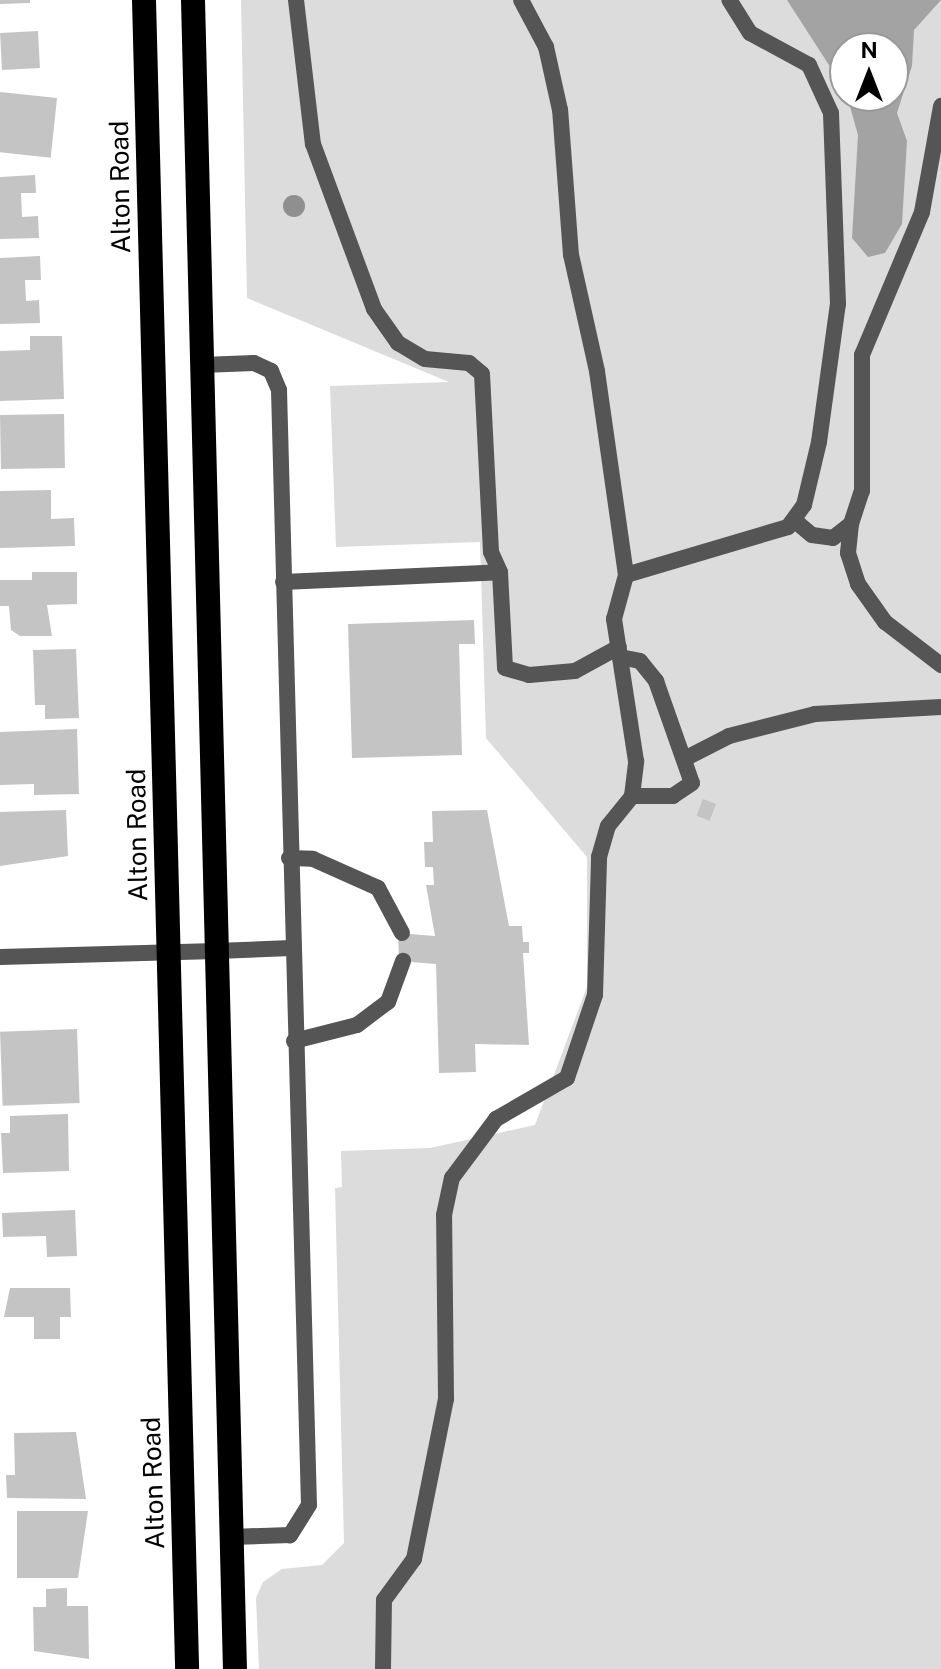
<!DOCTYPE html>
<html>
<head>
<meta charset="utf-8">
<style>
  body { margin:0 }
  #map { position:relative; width:941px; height:1669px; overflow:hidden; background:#fff; font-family:"Public Sans",sans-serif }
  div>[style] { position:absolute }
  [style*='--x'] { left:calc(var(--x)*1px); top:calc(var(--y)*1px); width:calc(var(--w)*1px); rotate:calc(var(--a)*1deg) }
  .green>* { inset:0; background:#dcdcdc }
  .water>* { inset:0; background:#a3a3a3 }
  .building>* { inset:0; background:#c4c4c4; transform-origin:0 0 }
  .lane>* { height:16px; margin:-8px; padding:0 8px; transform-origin:8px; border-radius:8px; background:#555 }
  .street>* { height:16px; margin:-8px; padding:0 8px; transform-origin:8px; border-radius:8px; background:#555 }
  .highway>* { height:24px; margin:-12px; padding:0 12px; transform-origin:12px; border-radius:12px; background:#000 }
  .trees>* { width:22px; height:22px; margin:-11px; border-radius:50%; background:#8f8f8f }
  span { translate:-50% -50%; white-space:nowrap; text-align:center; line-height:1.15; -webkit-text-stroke:6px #fff; paint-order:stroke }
  .street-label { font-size:26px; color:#000 }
  .north { position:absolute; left:829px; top:32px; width:80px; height:80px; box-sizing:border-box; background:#fff; border:2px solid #999; border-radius:50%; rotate:0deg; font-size:22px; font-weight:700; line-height:32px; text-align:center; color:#000 }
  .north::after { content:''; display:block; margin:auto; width:28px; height:36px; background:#000; clip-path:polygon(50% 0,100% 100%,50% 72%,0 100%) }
</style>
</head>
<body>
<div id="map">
  <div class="green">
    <div style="clip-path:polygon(evenodd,241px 0,941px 0,941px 1669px,259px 1669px,256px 1598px,263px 1582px,282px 1569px,322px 1565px,344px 1543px,335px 1188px,342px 1187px,341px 1151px,430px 1148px,535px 1125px,587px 987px,587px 857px,486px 738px,480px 542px,336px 547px,330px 386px,449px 382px,247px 298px,241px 0,845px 48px,893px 48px,893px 96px,845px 96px,845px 48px)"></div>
  </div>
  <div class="water">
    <div style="clip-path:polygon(787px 0,941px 0,914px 30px,912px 66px,897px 113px,907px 141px,902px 224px,885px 253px,868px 257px,852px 238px,858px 135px,847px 96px,893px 96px,893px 48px,845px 48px,845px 90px)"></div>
  </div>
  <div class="building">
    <div style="clip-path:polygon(0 0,30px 0,30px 3px,0 4px)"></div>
    <div style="left:38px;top:31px;width:37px;height:38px;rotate:87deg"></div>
    <div style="left:57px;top:98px;width:60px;height:57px;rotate:96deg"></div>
    <div style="clip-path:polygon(35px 175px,36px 193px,21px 193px,22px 217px,38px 216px,39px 238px,0 239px,0 177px)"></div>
    <div style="clip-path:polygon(40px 256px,41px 280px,25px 280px,26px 301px,39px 300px,40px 323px,0 324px,0 258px)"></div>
    <div style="clip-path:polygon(30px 336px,62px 336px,64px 399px,0 401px,0 351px,30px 350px)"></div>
    <div style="left:64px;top:414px;width:54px;height:64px;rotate:89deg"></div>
    <div style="clip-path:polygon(51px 490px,51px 519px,74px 518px,75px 546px,0 548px,0 491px)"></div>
    <div style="clip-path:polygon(32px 572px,77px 572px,77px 604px,47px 605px,52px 636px,20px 636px,11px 630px,9px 606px,0 606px,0 580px,32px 580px)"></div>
    <div style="clip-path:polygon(474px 620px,475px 644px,459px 644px,462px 755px,352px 758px,348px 624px)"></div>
    <div style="clip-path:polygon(76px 649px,79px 718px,45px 719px,45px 705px,35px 705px,33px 650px)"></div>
    <div style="clip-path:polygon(77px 729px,79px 794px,34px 795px,34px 784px,0 785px,0 732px)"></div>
    <div style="left:703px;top:799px;width:14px;height:18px;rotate:21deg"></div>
    <div style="clip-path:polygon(66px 810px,68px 856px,0 866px,0 812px)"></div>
    <div style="clip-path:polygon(487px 810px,509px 926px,522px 926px,523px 942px,529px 942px,529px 953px,523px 953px,529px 1045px,475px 1044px,476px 1072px,439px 1073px,436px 964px,399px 961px,398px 933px,435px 936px,426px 885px,434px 885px,433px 867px,425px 867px,424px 842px,433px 842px,432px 811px)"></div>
    <div style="left:77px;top:1029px;width:74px;height:77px;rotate:88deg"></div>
    <div style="clip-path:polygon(68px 1114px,69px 1171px,3px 1173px,1px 1133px,10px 1133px,10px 1116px)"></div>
    <div style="clip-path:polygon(75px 1210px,77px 1256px,47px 1257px,46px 1236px,3px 1237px,2px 1213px)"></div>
    <div style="clip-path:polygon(10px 1288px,70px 1288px,71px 1317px,60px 1317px,60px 1339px,34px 1339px,34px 1317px,4px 1317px)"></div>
    <div style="clip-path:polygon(76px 1432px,86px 1499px,7px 1498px,6px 1475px,15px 1475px,14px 1433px)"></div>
    <div style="clip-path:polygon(17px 1511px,88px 1511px,78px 1578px,17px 1578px)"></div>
    <div style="clip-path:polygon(67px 1588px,67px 1606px,88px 1606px,89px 1659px,34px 1651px,33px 1607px,46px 1607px,46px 1589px)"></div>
  </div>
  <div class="lane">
    <div style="--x:296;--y:0;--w:145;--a:83.3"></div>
    <div style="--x:313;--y:144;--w:176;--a:69.7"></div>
    <div style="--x:374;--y:309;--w:42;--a:54.8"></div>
    <div style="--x:398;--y:343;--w:31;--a:31"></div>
    <div style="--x:425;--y:359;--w:44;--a:5.2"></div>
    <div style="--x:469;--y:363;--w:17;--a:40"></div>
    <div style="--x:482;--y:374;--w:178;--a:87.1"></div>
    <div style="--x:491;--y:552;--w:22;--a:66"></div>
    <div style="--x:500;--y:572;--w:96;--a:87"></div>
    <div style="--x:505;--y:668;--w:25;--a:16"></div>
    <div style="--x:529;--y:675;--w:46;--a:-5"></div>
    <div style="--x:575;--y:671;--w:50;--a:-28.6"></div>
    <div style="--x:202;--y:365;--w:52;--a:-2.2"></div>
    <div style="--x:254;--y:363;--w:19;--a:25"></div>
    <div style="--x:271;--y:371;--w:21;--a:67"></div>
    <div style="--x:279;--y:390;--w:1115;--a:88.46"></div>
    <div style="--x:309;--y:1505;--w:36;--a:122"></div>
    <div style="--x:290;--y:1535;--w:59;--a:178.1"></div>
    <div style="--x:794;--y:520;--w:23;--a:40"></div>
    <div style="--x:812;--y:535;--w:21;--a:8"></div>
    <div style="--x:833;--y:538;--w:23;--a:-38"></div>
    <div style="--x:851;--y:524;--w:35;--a:-72"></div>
    <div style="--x:862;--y:491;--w:136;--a:-90"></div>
    <div style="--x:862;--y:355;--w:155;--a:-67.2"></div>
    <div style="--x:922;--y:212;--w:108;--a:-79.8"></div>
    <div style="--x:851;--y:524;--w:29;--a:96"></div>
    <div style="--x:848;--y:553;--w:33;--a:72"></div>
    <div style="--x:858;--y:584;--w:47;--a:54.6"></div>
    <div style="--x:885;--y:622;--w:71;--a:37.5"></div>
    <div style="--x:626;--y:575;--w:169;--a:-16.5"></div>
    <div style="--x:788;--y:527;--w:27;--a:-54"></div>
    <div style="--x:804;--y:505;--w:65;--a:-76.6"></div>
    <div style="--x:819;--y:442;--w:139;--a:-82.2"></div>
    <div style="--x:838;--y:304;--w:191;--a:-92.1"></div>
    <div style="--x:831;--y:113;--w:53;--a:-114.6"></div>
    <div style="--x:809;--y:65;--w:67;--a:-151.5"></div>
    <div style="--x:750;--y:33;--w:39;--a:-122"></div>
    <div style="--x:283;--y:582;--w:217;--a:-2.6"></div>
    <div style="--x:620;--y:657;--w:20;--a:11"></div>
    <div style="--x:640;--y:661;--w:26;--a:51"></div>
    <div style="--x:656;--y:681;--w:108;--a:70.6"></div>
    <div style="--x:692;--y:783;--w:23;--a:146"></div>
    <div style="--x:673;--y:796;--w:41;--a:180"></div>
    <div style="--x:688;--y:757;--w:46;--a:-27.1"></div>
    <div style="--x:729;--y:736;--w:89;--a:-14.3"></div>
    <div style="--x:815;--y:714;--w:126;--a:-3.2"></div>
    <div style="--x:289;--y:858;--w:24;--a:2"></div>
    <div style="--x:313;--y:859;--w:71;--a:24"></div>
    <div style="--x:378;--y:888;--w:51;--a:61.9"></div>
    <div style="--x:216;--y:951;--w:75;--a:-2.3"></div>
    <div style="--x:294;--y:1041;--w:65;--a:-14.3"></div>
    <div style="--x:357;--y:1025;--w:39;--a:-37"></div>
    <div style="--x:388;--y:1002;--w:44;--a:-69.9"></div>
    <div style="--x:383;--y:1669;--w:69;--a:-89.2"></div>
    <div style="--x:384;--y:1600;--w:51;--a:-53.8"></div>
    <div style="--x:414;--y:1559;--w:163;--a:-78.7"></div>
    <div style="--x:446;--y:1399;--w:184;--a:-90.6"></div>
    <div style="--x:444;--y:1215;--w:38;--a:-78"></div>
    <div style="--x:452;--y:1178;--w:74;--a:-53.3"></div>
    <div style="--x:496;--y:1119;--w:82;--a:-30"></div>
    <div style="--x:567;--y:1078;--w:88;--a:-71.4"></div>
    <div style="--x:595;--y:995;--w:138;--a:-88.3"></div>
    <div style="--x:599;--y:857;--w:32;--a:-74"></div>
    <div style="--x:608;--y:826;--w:38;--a:-51"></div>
    <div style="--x:632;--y:796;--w:35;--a:-83"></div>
    <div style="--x:636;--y:761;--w:144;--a:-98.8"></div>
    <div style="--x:614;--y:619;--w:46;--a:-74.7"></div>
    <div style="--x:626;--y:575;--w:206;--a:-98.1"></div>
    <div style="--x:597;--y:371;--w:119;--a:-102.6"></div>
    <div style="--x:571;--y:255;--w:145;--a:-94.3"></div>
    <div style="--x:560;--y:110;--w:65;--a:-102.5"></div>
    <div style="--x:546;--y:47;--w:53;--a:-118"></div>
  </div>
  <div class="street">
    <div style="--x:0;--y:957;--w:216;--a:-1.6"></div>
  </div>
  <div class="highway">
    <div style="--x:144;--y:0;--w:1670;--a:88.52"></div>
    <div style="--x:193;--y:0;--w:1670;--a:88.56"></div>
  </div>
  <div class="trees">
    <div style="left:294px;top:206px"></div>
  </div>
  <div class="street-label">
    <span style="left:120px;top:187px;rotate:-91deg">Alton Road</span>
    <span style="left:137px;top:835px;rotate:-91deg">Alton Road</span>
    <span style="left:153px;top:1483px;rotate:-92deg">Alton Road</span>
  </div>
  <div class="north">N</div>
</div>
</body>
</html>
